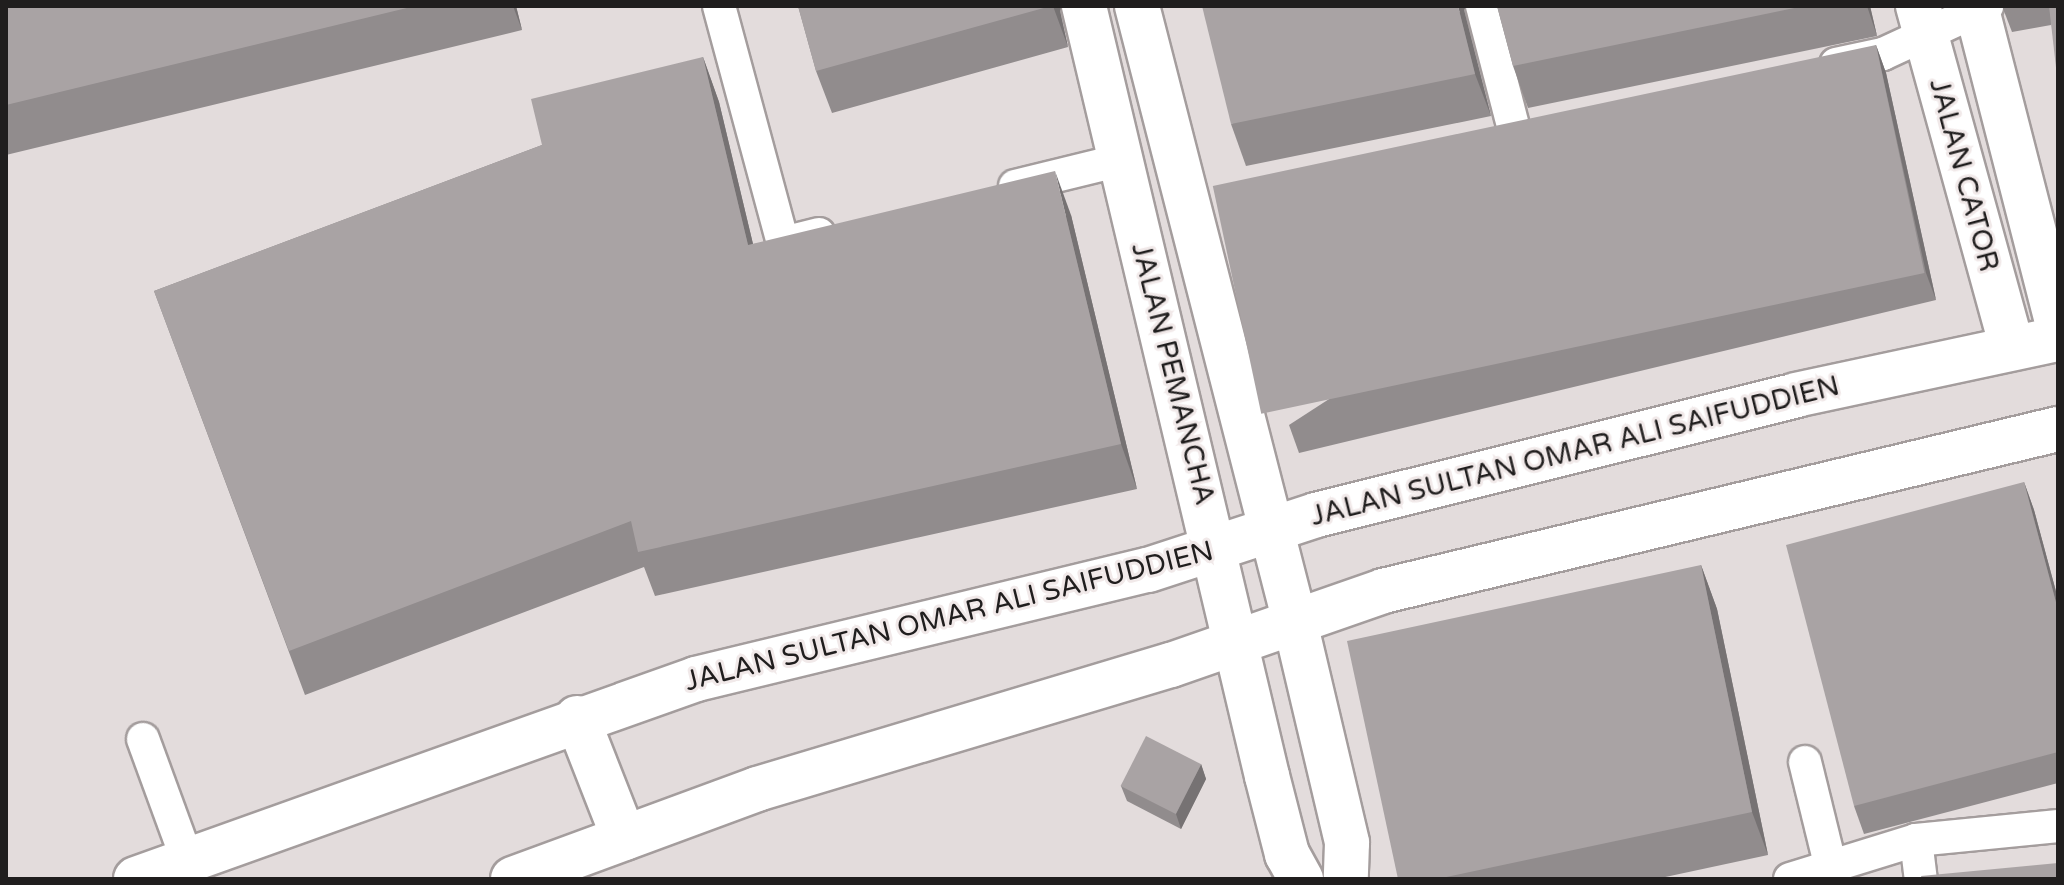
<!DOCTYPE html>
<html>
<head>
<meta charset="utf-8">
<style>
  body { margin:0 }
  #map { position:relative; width:2064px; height:885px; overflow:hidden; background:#e3dcdc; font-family:"Varela Round",sans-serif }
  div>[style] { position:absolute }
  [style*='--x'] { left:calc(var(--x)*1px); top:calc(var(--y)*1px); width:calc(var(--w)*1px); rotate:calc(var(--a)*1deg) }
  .roads { filter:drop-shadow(2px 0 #a49d9d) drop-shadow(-2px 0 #a49d9d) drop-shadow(0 2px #a49d9d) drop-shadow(0 -2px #a49d9d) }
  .service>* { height:32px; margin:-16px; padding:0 16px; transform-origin:16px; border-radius:16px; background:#fff }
  .minor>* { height:44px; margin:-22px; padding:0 22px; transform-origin:22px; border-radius:22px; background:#fff }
  .primary>* { height:44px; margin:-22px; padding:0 22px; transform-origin:22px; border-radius:22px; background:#fff }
  .wall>* { inset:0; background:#918c8d }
  .shaded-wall>* { inset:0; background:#767273 }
  .building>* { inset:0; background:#a9a3a4; transform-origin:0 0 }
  span { translate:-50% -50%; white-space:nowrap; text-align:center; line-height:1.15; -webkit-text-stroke:6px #f1e9e9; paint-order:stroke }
  .street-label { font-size:28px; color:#201e1e }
  .frame { position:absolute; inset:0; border:8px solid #201e1e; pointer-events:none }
</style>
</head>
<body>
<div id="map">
  <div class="roads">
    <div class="service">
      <div style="--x:719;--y:6;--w:245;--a:74.9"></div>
      <div style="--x:783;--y:243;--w:37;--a:-14"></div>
      <div style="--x:1482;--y:6;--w:132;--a:75.5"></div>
      <div style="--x:1836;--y:64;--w:48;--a:-12"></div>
      <div style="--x:1883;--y:54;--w:115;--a:-24.8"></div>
      <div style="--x:1015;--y:186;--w:109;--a:-13.8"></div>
      <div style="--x:143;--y:739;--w:128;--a:69.9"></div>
      <div style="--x:1805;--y:762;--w:109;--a:76.2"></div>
      <div style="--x:1916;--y:840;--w:39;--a:83"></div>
      <div style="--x:1790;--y:879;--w:132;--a:-17.2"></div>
      <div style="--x:1916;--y:840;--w:143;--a:-5.6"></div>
    </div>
    <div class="minor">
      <div style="--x:1084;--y:6;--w:791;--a:76.63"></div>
      <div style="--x:1267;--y:776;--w:81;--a:75.6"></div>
      <div style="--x:1287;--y:854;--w:29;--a:61"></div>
      <div style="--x:1137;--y:6;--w:632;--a:75.61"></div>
      <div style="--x:1294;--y:618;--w:231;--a:76.7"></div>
      <div style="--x:1347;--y:843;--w:36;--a:92"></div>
      <div style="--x:1918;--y:6;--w:351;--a:74.6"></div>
      <div style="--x:1976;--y:6;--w:329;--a:75.6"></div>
    </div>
    <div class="primary">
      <div style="--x:577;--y:718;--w:129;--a:68.6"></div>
      <div style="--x:136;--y:879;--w:595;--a:-19.65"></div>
      <div style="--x:696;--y:679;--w:465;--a:-13.6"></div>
      <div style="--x:1148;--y:570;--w:177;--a:-18.1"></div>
      <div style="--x:1316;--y:515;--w:495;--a:-14"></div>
      <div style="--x:1796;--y:395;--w:268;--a:-12.1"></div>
      <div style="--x:513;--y:879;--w:260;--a:-20.2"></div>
      <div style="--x:757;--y:789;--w:432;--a:-16.7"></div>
      <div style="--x:1171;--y:665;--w:225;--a:-19.2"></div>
      <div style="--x:1383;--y:591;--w:694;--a:-13.5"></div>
    </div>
  </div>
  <div class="wall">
    <div style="clip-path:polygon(6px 6px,516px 6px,522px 30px,6px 155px)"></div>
    <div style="clip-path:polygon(798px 6px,1061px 6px,1060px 11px,1068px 47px,832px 113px,816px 71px)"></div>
    <div style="clip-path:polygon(1497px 6px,1870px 6px,1877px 36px,1528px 108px,1513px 66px)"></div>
    <div style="clip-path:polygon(2002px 6px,2058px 6px,2051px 25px,2012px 32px)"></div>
    <div style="clip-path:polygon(1464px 10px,1491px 116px,1246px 166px,1231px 124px)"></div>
    <div style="clip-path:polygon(1876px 45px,1886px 73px,1936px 300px,1299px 453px,1289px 425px)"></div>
    <div style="clip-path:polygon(703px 57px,719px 102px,753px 244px,1071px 215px,1137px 489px,655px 596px,644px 567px,305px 695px,154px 291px,542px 145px)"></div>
    <div style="clip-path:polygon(2024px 482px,2034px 510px,2058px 599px,2058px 783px,1864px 834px,1854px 806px)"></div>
    <div style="clip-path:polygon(1701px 565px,1717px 609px,1768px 855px,1656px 879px,1398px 879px)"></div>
    <div style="clip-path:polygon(1201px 764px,1206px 779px,1181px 829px,1127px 801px,1121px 786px)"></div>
  </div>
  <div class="shaded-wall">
    <div style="clip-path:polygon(513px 6px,516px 6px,522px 30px)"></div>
    <div style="clip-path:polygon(1053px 6px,1061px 6px,1060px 11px,1068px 47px)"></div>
    <div style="clip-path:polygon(1458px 6px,1466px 6px,1464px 10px,1491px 116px,1475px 74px)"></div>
    <div style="clip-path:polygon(1867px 6px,1870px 6px,1877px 36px)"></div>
    <div style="clip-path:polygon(1876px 45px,1886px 73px,1936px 300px,1926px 273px)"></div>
    <div style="clip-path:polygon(703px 57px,719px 102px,764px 290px,748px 245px)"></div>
    <div style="clip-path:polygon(1055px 171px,1071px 215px,1137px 489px,1121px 444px)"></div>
    <div style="clip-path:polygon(2024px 482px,2034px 510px,2058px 599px,2058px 610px)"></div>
    <div style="clip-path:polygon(1701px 565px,1717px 609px,1768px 855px,1752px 812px)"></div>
    <div style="clip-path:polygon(1201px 764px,1206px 779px,1181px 829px,1176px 814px)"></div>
  </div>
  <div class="building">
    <div style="clip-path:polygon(6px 6px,415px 6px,6px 105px)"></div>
    <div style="clip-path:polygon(798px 6px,1051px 6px,816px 71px)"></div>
    <div style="clip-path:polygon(1202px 6px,1458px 6px,1475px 74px,1231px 124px)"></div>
    <div style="clip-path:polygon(1497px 6px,1804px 6px,1513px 66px)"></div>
    <div style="clip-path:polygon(2049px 6px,2058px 6px,2058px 85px)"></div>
    <div style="left:1876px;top:45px;width:233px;height:678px;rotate:78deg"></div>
    <div style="clip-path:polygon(703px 57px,748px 245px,1055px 171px,1121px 444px,638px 552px,631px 521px,289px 651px,154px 291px,542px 145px,531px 99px)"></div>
    <div style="clip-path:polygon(2024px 482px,2058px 610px,2058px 752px,1854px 806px,1786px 545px)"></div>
    <div style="clip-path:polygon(1701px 565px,1752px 812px,1437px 879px,1398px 879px,1347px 641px)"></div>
    <div style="left:1146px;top:736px;width:62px;height:56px;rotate:27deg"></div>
    <div style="clip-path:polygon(2058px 863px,2058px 879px,1922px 879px,1921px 876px)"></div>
  </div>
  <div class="street-label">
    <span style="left:1964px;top:175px;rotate:75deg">JALAN CATOR</span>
    <span style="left:1173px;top:374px;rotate:76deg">JALAN PEMANCHA</span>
    <span style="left:1575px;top:451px;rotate:-14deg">JALAN SULTAN OMAR ALI SAIFUDDIEN</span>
    <span style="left:949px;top:616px;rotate:-14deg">JALAN SULTAN OMAR ALI SAIFUDDIEN</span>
  </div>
  <div class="frame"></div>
</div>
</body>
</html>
